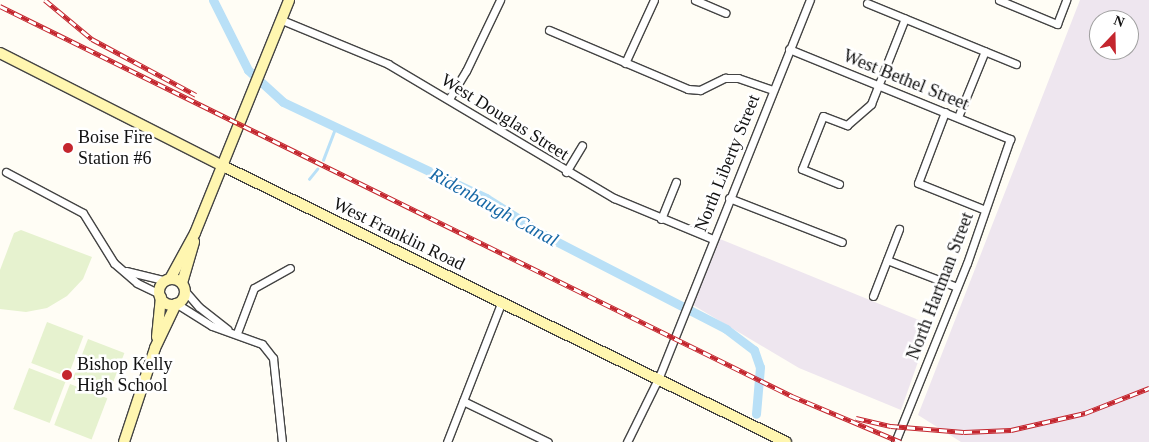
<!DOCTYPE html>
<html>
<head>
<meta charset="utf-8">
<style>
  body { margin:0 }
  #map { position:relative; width:1149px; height:442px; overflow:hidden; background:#fffdf5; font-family:"Times New Roman",serif }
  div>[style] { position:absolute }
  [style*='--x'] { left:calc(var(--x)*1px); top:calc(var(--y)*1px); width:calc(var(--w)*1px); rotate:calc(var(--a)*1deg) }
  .industrial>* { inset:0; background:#eee6ef }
  .pitch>* { inset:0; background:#e6f2cf; transform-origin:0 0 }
  .stream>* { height:2.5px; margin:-1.25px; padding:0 1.25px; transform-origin:1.25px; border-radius:1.25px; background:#b9e0f7 }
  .canal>* { height:9px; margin:-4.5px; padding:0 4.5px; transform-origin:4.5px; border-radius:4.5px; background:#b9e0f7 }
  .roads { filter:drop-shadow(1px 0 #444) drop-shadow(-1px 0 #444) drop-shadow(0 1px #444) drop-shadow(0 -1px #444) }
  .street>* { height:7px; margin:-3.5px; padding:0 3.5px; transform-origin:3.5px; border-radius:3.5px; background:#fff }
  .secondary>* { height:10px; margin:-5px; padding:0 5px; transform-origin:5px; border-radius:5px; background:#fff6b0 }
  .secondary>.ring { margin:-5px; padding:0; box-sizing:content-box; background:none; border:10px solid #fff6b0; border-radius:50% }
  .rail>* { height:4.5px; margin-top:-2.25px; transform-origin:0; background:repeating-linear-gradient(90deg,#fff 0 8px,#c4262e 0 16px); box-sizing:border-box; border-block:1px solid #c4262e }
  .dots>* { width:14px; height:14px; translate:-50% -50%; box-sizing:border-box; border:2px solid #fff; border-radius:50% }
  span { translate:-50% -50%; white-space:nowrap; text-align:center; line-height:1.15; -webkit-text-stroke:5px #fff; paint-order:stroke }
  .street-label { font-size:18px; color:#111 }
  .poi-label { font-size:18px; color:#111 }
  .left { translate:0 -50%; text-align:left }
  .water-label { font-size:19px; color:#1768a6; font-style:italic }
  .north { position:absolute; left:1089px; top:10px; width:50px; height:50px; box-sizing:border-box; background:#fff; border:1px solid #a0a0a0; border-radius:50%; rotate:21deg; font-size:14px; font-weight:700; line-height:20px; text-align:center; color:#111 }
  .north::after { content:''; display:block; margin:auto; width:18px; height:22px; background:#c4262e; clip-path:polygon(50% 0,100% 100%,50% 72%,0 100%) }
</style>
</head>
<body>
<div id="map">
  <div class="industrial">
    <div style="clip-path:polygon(evenodd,1080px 0,1149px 0,1149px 442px,961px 442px,918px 415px,1080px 0,1099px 20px,1129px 20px,1129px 50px,1099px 50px,1099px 20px)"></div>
    <div style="clip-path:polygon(720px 239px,931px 325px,901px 410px,799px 368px,693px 305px)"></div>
  </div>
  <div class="pitch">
    <div style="clip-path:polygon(21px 230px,92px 257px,83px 279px,67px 296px,47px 308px,26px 312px,0 309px,0 270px,14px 233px)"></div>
    <div style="left:47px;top:322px;width:39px;height:44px;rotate:21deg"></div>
    <div style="left:88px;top:339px;width:39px;height:43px;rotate:21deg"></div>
    <div style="left:29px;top:368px;width:39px;height:44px;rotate:21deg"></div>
    <div style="left:70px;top:384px;width:40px;height:44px;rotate:21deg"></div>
  </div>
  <div class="stream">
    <div style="--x:323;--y:160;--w:36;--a:-69"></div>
    <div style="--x:309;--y:179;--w:13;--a:-51"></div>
  </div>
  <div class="canal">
    <div style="--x:213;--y:0;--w:78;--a:63.4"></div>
    <div style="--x:248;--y:70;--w:47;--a:42.4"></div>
    <div style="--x:283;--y:102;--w:225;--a:25.3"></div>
    <div style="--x:486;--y:198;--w:71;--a:32.3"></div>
    <div style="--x:546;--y:236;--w:203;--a:27.3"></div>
    <div style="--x:726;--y:329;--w:35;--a:37"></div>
    <div style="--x:754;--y:350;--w:18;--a:71"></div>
    <div style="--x:760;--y:367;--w:47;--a:94.9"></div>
  </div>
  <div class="roads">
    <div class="street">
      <div style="--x:695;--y:0;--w:33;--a:23"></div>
      <div style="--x:999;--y:0;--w:63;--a:22.5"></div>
      <div style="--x:1057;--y:24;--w:26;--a:-69"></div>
      <div style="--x:867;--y:3;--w:161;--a:22.3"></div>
      <div style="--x:282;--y:20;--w:115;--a:22.5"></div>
      <div style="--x:388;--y:64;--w:263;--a:30.7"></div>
      <div style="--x:614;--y:198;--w:107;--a:22.5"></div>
      <div style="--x:549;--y:30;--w:151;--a:23"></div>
      <div style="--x:688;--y:89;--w:12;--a:5"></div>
      <div style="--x:700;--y:90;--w:28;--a:-26"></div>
      <div style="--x:725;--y:78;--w:13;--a:0"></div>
      <div style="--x:738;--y:78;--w:36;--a:19"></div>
      <div style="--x:789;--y:49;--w:239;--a:22.2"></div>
      <div style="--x:1010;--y:139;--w:131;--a:109.1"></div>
      <div style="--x:967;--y:263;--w:193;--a:111.9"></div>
      <div style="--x:625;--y:63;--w:69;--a:-65.3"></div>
      <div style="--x:449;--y:99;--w:33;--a:-59"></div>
      <div style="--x:466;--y:71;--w:79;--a:-64.4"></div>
      <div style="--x:945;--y:112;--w:76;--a:110.8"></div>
      <div style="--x:918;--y:183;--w:72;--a:21.9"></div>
      <div style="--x:958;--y:117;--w:71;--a:-67.8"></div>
      <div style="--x:6;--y:172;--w:87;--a:28"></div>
      <div style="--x:83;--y:213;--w:59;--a:58.2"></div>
      <div style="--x:114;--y:263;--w:30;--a:41"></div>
      <div style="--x:137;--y:283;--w:25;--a:26"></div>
      <div style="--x:566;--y:172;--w:31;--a:-59"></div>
      <div style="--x:839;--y:184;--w:40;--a:-158"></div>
      <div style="--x:802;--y:169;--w:57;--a:-68.4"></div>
      <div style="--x:823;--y:116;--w:26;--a:21"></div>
      <div style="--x:847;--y:125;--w:32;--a:-41"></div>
      <div style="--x:871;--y:104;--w:92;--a:-68.4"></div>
      <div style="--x:729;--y:198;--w:121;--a:21.3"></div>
      <div style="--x:661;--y:219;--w:40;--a:-68"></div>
      <div style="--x:887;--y:260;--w:75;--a:21.1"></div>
      <div style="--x:126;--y:271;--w:42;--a:13.7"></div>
      <div style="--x:185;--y:291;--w:21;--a:49"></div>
      <div style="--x:199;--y:307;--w:36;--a:38"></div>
      <div style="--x:873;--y:296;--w:72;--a:-68.8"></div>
      <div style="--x:177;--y:304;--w:41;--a:32.2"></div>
      <div style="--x:212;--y:326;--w:53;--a:19.8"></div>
      <div style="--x:262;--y:344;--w:18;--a:52"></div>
      <div style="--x:273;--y:358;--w:84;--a:83.9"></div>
      <div style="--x:237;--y:333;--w:48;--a:-69.3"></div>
      <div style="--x:254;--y:288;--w:41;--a:-29.1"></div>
      <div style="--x:463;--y:401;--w:94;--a:25.8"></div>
      <div style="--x:447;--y:442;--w:151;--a:-68.7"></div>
      <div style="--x:627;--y:442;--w:72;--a:-63.8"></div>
      <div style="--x:659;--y:377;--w:406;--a:-68.2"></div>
    </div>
    <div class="secondary">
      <div style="--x:0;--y:53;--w:250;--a:26.9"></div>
      <div style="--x:223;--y:166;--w:627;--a:26.12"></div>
      <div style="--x:170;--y:279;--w:52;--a:-61.5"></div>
      <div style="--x:195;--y:233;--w:251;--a:-68"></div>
      <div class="ring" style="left:159px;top:279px;width:16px;height:16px"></div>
      <div style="--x:182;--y:283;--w:43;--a:-73.7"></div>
      <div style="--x:157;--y:337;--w:40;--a:-84.3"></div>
      <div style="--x:124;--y:442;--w:99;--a:-71.7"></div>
      <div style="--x:155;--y:348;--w:49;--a:-64.5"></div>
    </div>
  </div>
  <div class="rail">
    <div style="--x:45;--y:0;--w:61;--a:39.7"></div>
    <div style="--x:92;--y:39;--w:118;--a:28.3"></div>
    <div style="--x:0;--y:6;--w:883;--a:26.22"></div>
    <div style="--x:792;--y:396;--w:118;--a:22.9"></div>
    <div style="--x:856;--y:418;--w:36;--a:13"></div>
    <div style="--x:891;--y:426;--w:73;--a:4.7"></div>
    <div style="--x:964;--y:432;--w:47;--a:-2.4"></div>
    <div style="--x:1011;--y:430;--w:76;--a:-12.9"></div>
    <div style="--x:1085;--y:413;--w:69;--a:-21.3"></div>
  </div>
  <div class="dots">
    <div style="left:68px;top:148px;background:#c4262e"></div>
    <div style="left:67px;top:375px;background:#c4262e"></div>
  </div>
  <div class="street-label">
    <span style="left:906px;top:80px;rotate:22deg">West Bethel Street</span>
    <span style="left:505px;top:117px;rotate:32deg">West Douglas Street</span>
    <span style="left:727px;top:163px;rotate:-68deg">North Liberty Street</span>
    <span style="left:399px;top:234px;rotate:26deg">West Franklin Road</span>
    <span style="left:940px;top:286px;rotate:-69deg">North Hartman Street</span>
  </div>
  <div class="poi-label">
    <span class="left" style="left:78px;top:148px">Boise Fire<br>Station #6</span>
    <span class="left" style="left:77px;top:375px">Bishop Kelly<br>High School</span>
  </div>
  <div class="water-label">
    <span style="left:494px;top:207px;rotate:29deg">Ridenbaugh Canal</span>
  </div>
  <div class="north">N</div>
</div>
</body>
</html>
